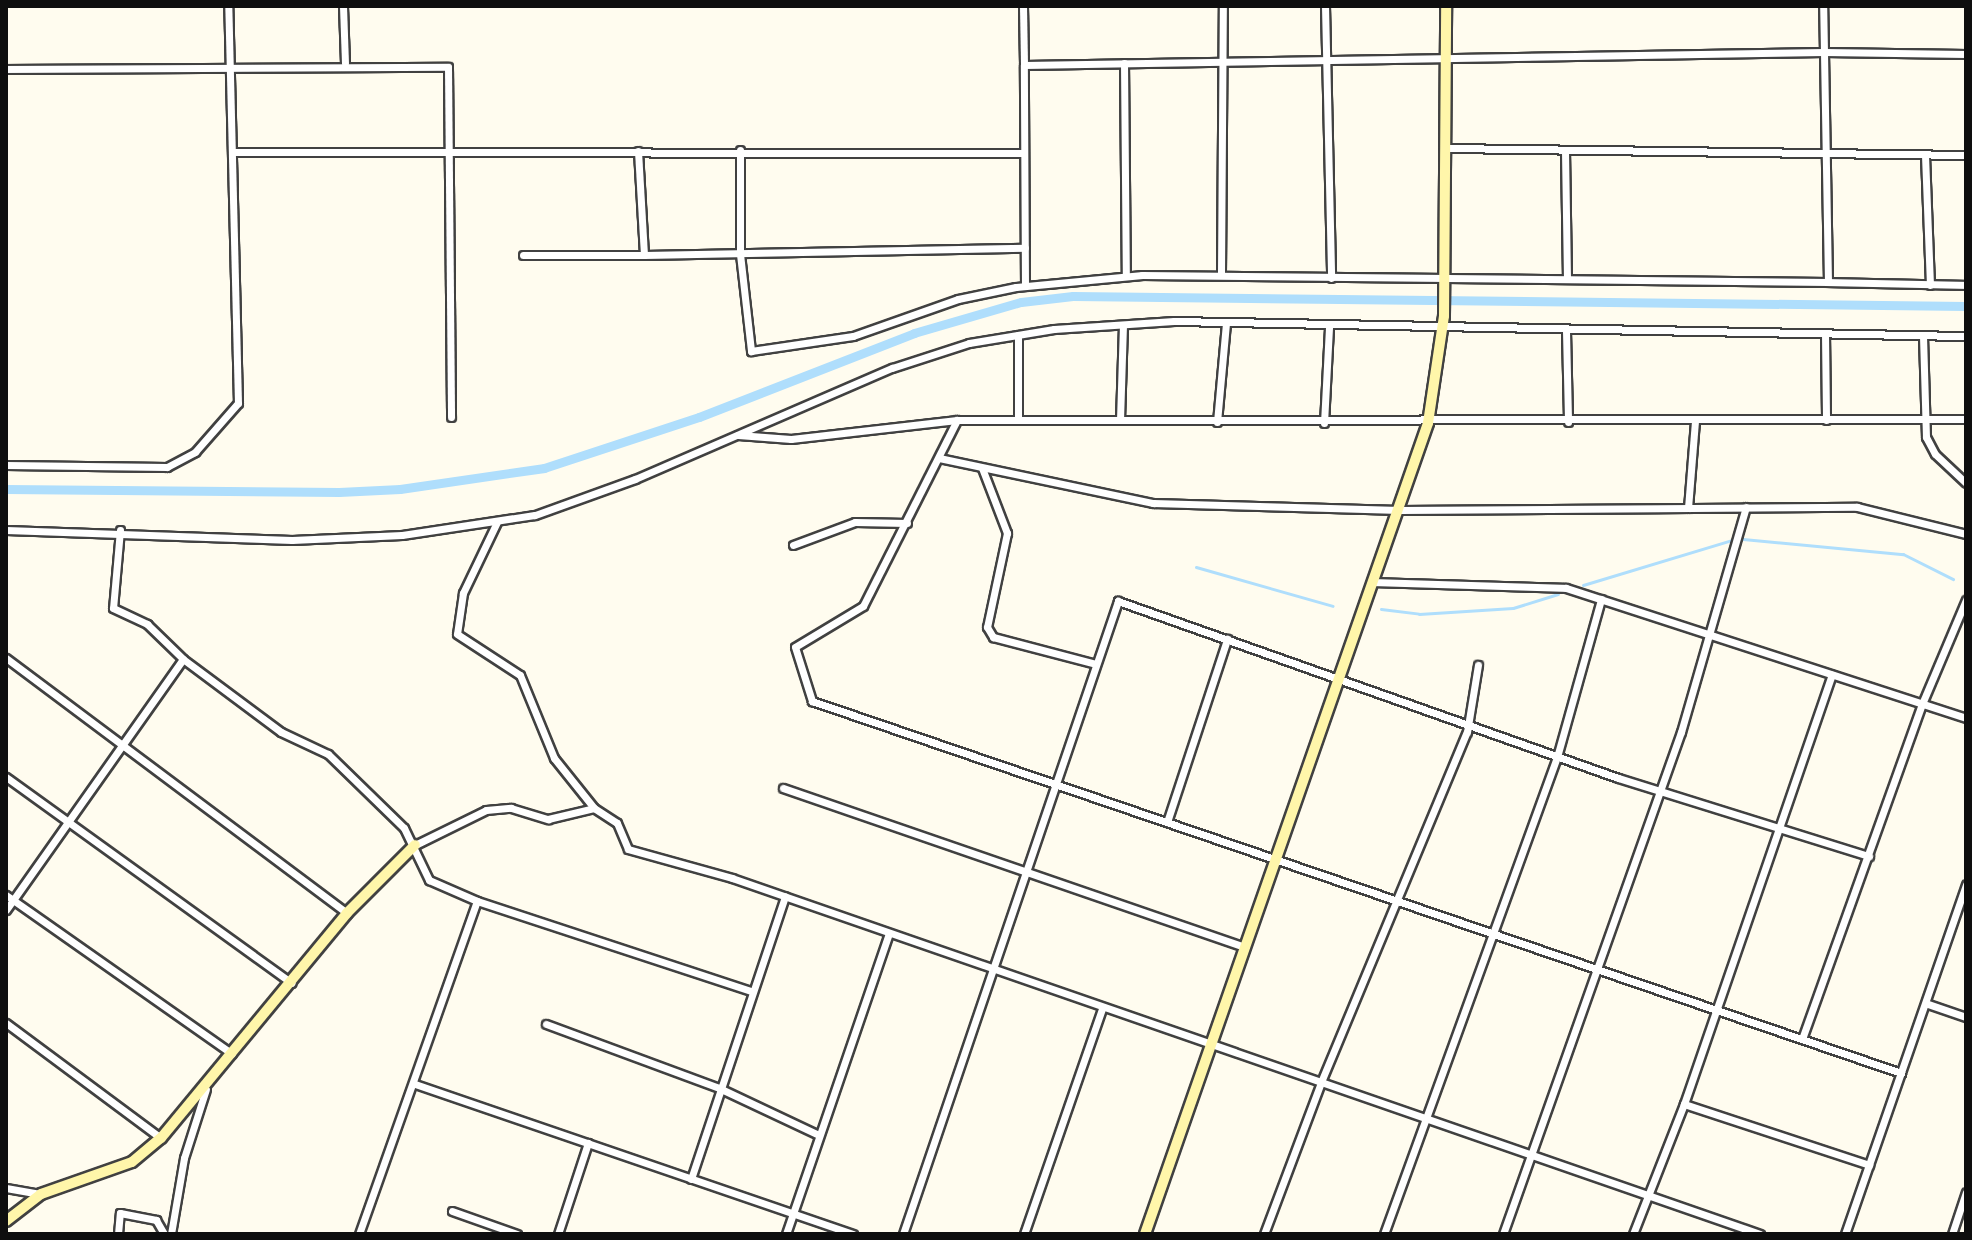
<!DOCTYPE html>
<html>
<head>
<meta charset="utf-8">
<style>
  body { margin:0 }
  #map { position:relative; width:1972px; height:1240px; overflow:hidden; background:#fffcef; font-family:"Crimson Pro",serif }
  div>[style] { position:absolute }
  [style*='--x'] { left:calc(var(--x)*1px); top:calc(var(--y)*1px); width:calc(var(--w)*1px); rotate:calc(var(--a)*1deg) }
  .stream>* { height:3px; margin:-1.5px; padding:0 1.5px; transform-origin:1.5px; border-radius:1.5px; background:#afdefc }
  .canal>* { height:9px; margin:-4.5px; padding:0 4.5px; transform-origin:4.5px; border-radius:4.5px; background:#afdefc }
  .roads { filter:drop-shadow(2px 0 #414141) drop-shadow(-2px 0 #414141) drop-shadow(0 2px #414141) drop-shadow(0 -2px #414141) }
  .street>* { height:7px; margin:-3.5px; padding:0 3.5px; transform-origin:3.5px; border-radius:3.5px; background:#fff }
  .secondary>* { height:10px; margin:-5px; padding:0 5px; transform-origin:5px; border-radius:5px; background:#fff6aa }
  span { translate:-50% -50%; white-space:nowrap; text-align:center; line-height:1.15; -webkit-text-stroke:8px #fff; paint-order:stroke }
  .frame { position:absolute; inset:0; border:8px solid #0e0e0e; pointer-events:none }
</style>
</head>
<body>
<div id="map">
  <div class="stream">
    <div style="--x:1743;--y:539;--w:161;--a:5.4"></div>
    <div style="--x:1903;--y:554;--w:56;--a:26.6"></div>
    <div style="--x:1196;--y:567;--w:142;--a:15.9"></div>
    <div style="--x:1583;--y:585;--w:156;--a:-16.8"></div>
    <div style="--x:1381;--y:609;--w:38;--a:7"></div>
    <div style="--x:1419;--y:614;--w:94;--a:-3.7"></div>
    <div style="--x:1513;--y:608;--w:47;--a:-17.3"></div>
  </div>
  <div class="canal">
    <div style="--x:6;--y:489;--w:333;--a:0.5"></div>
    <div style="--x:339;--y:492;--w:61;--a:-2.8"></div>
    <div style="--x:400;--y:489;--w:146;--a:-8.3"></div>
    <div style="--x:544;--y:468;--w:163;--a:-18.2"></div>
    <div style="--x:699;--y:417;--w:231;--a:-21.3"></div>
    <div style="--x:914;--y:333;--w:111;--a:-16.2"></div>
    <div style="--x:1021;--y:302;--w:52;--a:-6.6"></div>
    <div style="--x:1073;--y:296;--w:893;--a:0.64"></div>
  </div>
  <div class="roads">
    <div class="street">
      <div style="--x:343;--y:6;--w:57;--a:88"></div>
      <div style="--x:1023;--y:6;--w:59;--a:89"></div>
      <div style="--x:1325;--y:6;--w:272;--a:88.7"></div>
      <div style="--x:1124;--y:63;--w:213;--a:89.5"></div>
      <div style="--x:6;--y:69;--w:442;--a:-0.3"></div>
      <div style="--x:448;--y:67;--w:350;--a:89.5"></div>
      <div style="--x:1446;--y:148;--w:520;--a:0.77"></div>
      <div style="--x:740;--y:150;--w:104;--a:90"></div>
      <div style="--x:740;--y:254;--w:98;--a:83.5"></div>
      <div style="--x:751;--y:351;--w:103;--a:-8.4"></div>
      <div style="--x:853;--y:336;--w:111;--a:-19.4"></div>
      <div style="--x:958;--y:299;--w:59;--a:-11.7"></div>
      <div style="--x:1016;--y:287;--w:127;--a:-5.4"></div>
      <div style="--x:1142;--y:275;--w:686;--a:0.58"></div>
      <div style="--x:1828;--y:282;--w:276;--a:-91"></div>
      <div style="--x:638;--y:151;--w:104;--a:86.7"></div>
      <div style="--x:644;--y:255;--w:381;--a:-1.1"></div>
      <div style="--x:1565;--y:151;--w:126;--a:89.1"></div>
      <div style="--x:232;--y:152;--w:791;--a:0.07"></div>
      <div style="--x:1925;--y:155;--w:130;--a:87.8"></div>
      <div style="--x:523;--y:255;--w:121;--a:0"></div>
      <div style="--x:1221;--y:273;--w:267;--a:-89.6"></div>
      <div style="--x:1828;--y:282;--w:138;--a:1.2"></div>
      <div style="--x:1025;--y:286;--w:221;--a:-90.3"></div>
      <div style="--x:1024;--y:65;--w:800;--a:-0.93"></div>
      <div style="--x:1824;--y:52;--w:142;--a:0.8"></div>
      <div style="--x:1566;--y:331;--w:91;--a:88.7"></div>
      <div style="--x:1825;--y:334;--w:86;--a:89.3"></div>
      <div style="--x:1923;--y:336;--w:101;--a:88.3"></div>
      <div style="--x:1926;--y:437;--w:19;--a:62"></div>
      <div style="--x:1935;--y:454;--w:42;--a:43.1"></div>
      <div style="--x:957;--y:420;--w:208;--a:116.8"></div>
      <div style="--x:863;--y:606;--w:79;--a:148.9"></div>
      <div style="--x:795;--y:647;--w:57;--a:72.5"></div>
      <div style="--x:812;--y:701;--w:1151;--a:18.86"></div>
      <div style="--x:1018;--y:420;--w:85;--a:-90"></div>
      <div style="--x:1120;--y:420;--w:95;--a:-88.2"></div>
      <div style="--x:1217;--y:422;--w:98;--a:-84.8"></div>
      <div style="--x:1324;--y:423;--w:97;--a:-87"></div>
      <div style="--x:738;--y:435;--w:53;--a:4.3"></div>
      <div style="--x:791;--y:439;--w:167;--a:-6.5"></div>
      <div style="--x:957;--y:420;--w:1009;--a:-0.06"></div>
      <div style="--x:939;--y:458;--w:219;--a:11.9"></div>
      <div style="--x:1153;--y:503;--w:247;--a:1.6"></div>
      <div style="--x:1400;--y:510;--w:457;--a:-0.4"></div>
      <div style="--x:1857;--y:507;--w:112;--a:13.9"></div>
      <div style="--x:6;--y:465;--w:161;--a:0.7"></div>
      <div style="--x:167;--y:467;--w:32;--a:-28"></div>
      <div style="--x:195;--y:452;--w:65;--a:-48.7"></div>
      <div style="--x:238;--y:403;--w:397;--a:-91.4"></div>
      <div style="--x:982;--y:468;--w:70;--a:69"></div>
      <div style="--x:1007;--y:533;--w:96;--a:102"></div>
      <div style="--x:987;--y:627;--w:12;--a:59"></div>
      <div style="--x:993;--y:637;--w:106;--a:14.7"></div>
      <div style="--x:1688;--y:508;--w:87;--a:-85.4"></div>
      <div style="--x:497;--y:522;--w:79;--a:115.6"></div>
      <div style="--x:463;--y:593;--w:41;--a:98.3"></div>
      <div style="--x:457;--y:634;--w:75;--a:33.1"></div>
      <div style="--x:520;--y:675;--w:90;--a:67.7"></div>
      <div style="--x:554;--y:758;--w:64;--a:51.3"></div>
      <div style="--x:594;--y:808;--w:27;--a:33"></div>
      <div style="--x:617;--y:823;--w:28;--a:67"></div>
      <div style="--x:628;--y:849;--w:108;--a:15.6"></div>
      <div style="--x:732;--y:878;--w:1088;--a:19.1"></div>
      <div style="--x:6;--y:530;--w:286;--a:2"></div>
      <div style="--x:292;--y:540;--w:110;--a:-2.6"></div>
      <div style="--x:402;--y:535;--w:134;--a:-8.6"></div>
      <div style="--x:535;--y:515;--w:106;--a:-19.8"></div>
      <div style="--x:635;--y:479;--w:280;--a:-23.4"></div>
      <div style="--x:892;--y:368;--w:81;--a:-18"></div>
      <div style="--x:969;--y:343;--w:86;--a:-9.4"></div>
      <div style="--x:1054;--y:329;--w:120;--a:-3.8"></div>
      <div style="--x:1174;--y:321;--w:792;--a:1.09"></div>
      <div style="--x:120;--y:530;--w:78;--a:95.1"></div>
      <div style="--x:113;--y:608;--w:38;--a:25"></div>
      <div style="--x:147;--y:624;--w:50;--a:44.2"></div>
      <div style="--x:183;--y:659;--w:122;--a:36.7"></div>
      <div style="--x:281;--y:732;--w:52;--a:25.1"></div>
      <div style="--x:328;--y:754;--w:106;--a:44.2"></div>
      <div style="--x:404;--y:828;--w:58;--a:64.3"></div>
      <div style="--x:429;--y:880;--w:52;--a:23.6"></div>
      <div style="--x:477;--y:901;--w:288;--a:18.2"></div>
      <div style="--x:793;--y:545;--w:66;--a:-20.4"></div>
      <div style="--x:855;--y:522;--w:52;--a:1.1"></div>
      <div style="--x:1375;--y:582;--w:191;--a:1.8"></div>
      <div style="--x:1566;--y:588;--w:421;--a:18"></div>
      <div style="--x:6;--y:658;--w:426;--a:36.8"></div>
      <div style="--x:6;--y:777;--w:352;--a:35.8"></div>
      <div style="--x:783;--y:788;--w:489;--a:19"></div>
      <div style="--x:1167;--y:822;--w:193;--a:-71.8"></div>
      <div style="--x:415;--y:845;--w:79;--a:-26.2"></div>
      <div style="--x:486;--y:810;--w:25;--a:-5"></div>
      <div style="--x:511;--y:808;--w:39;--a:17"></div>
      <div style="--x:548;--y:819;--w:47;--a:-13.4"></div>
      <div style="--x:6;--y:895;--w:276;--a:35.1"></div>
      <div style="--x:6;--y:910;--w:307;--a:-54.8"></div>
      <div style="--x:1928;--y:1004;--w:40;--a:18.9"></div>
      <div style="--x:6;--y:1023;--w:193;--a:36.6"></div>
      <div style="--x:546;--y:1024;--w:184;--a:20.3"></div>
      <div style="--x:719;--y:1088;--w:110;--a:25.2"></div>
      <div style="--x:1802;--y:1039;--w:356;--a:-70.3"></div>
      <div style="--x:1922;--y:704;--w:113;--a:-67.1"></div>
      <div style="--x:415;--y:1084;--w:463;--a:18.9"></div>
      <div style="--x:1684;--y:1104;--w:195;--a:18.2"></div>
      <div style="--x:691;--y:1179;--w:298;--a:-71.6"></div>
      <div style="--x:6;--y:1188;--w:36;--a:10"></div>
      <div style="--x:452;--y:1211;--w:69;--a:19.5"></div>
      <div style="--x:118;--y:1234;--w:21;--a:-85"></div>
      <div style="--x:120;--y:1213;--w:37;--a:11"></div>
      <div style="--x:156;--y:1220;--w:16;--a:60"></div>
      <div style="--x:171;--y:1234;--w:77;--a:-80.3"></div>
      <div style="--x:184;--y:1158;--w:72;--a:-72.3"></div>
      <div style="--x:359;--y:1234;--w:353;--a:-70.5"></div>
      <div style="--x:558;--y:1234;--w:96;--a:-71.8"></div>
      <div style="--x:786;--y:1234;--w:318;--a:-71.1"></div>
      <div style="--x:903;--y:1234;--w:669;--a:-71.24"></div>
      <div style="--x:1118;--y:601;--w:530;--a:19.49"></div>
      <div style="--x:1618;--y:778;--w:263;--a:17.3"></div>
      <div style="--x:1024;--y:1234;--w:238;--a:-70.9"></div>
      <div style="--x:1264;--y:1234;--w:162;--a:-69.4"></div>
      <div style="--x:1321;--y:1082;--w:379;--a:-67.4"></div>
      <div style="--x:1467;--y:732;--w:68;--a:-80.7"></div>
      <div style="--x:1384;--y:1234;--w:507;--a:-70.07"></div>
      <div style="--x:1557;--y:757;--w:164;--a:-74.4"></div>
      <div style="--x:1503;--y:1234;--w:533;--a:-70.48"></div>
      <div style="--x:1681;--y:732;--w:234;--a:-73.9"></div>
      <div style="--x:1633;--y:1234;--w:140;--a:-68.6"></div>
      <div style="--x:1684;--y:1104;--w:454;--a:-71"></div>
      <div style="--x:1845;--y:1234;--w:370;--a:-70.9"></div>
      <div style="--x:1952;--y:1234;--w:44;--a:-71.6"></div>
    </div>
    <div class="secondary">
      <div style="--x:6;--y:1221;--w:44;--a:-37.6"></div>
      <div style="--x:41;--y:1194;--w:96;--a:-19.4"></div>
      <div style="--x:132;--y:1162;--w:38;--a:-40"></div>
      <div style="--x:161;--y:1138;--w:292;--a:-50.4"></div>
      <div style="--x:347;--y:913;--w:96;--a:-45"></div>
      <div style="--x:1145;--y:1234;--w:859;--a:-70.76"></div>
      <div style="--x:1428;--y:423;--w:108;--a:-81.5"></div>
      <div style="--x:1444;--y:316;--w:310;--a:-89.6"></div>
    </div>
  </div>
  <div class="frame"></div>
</div>
</body>
</html>
